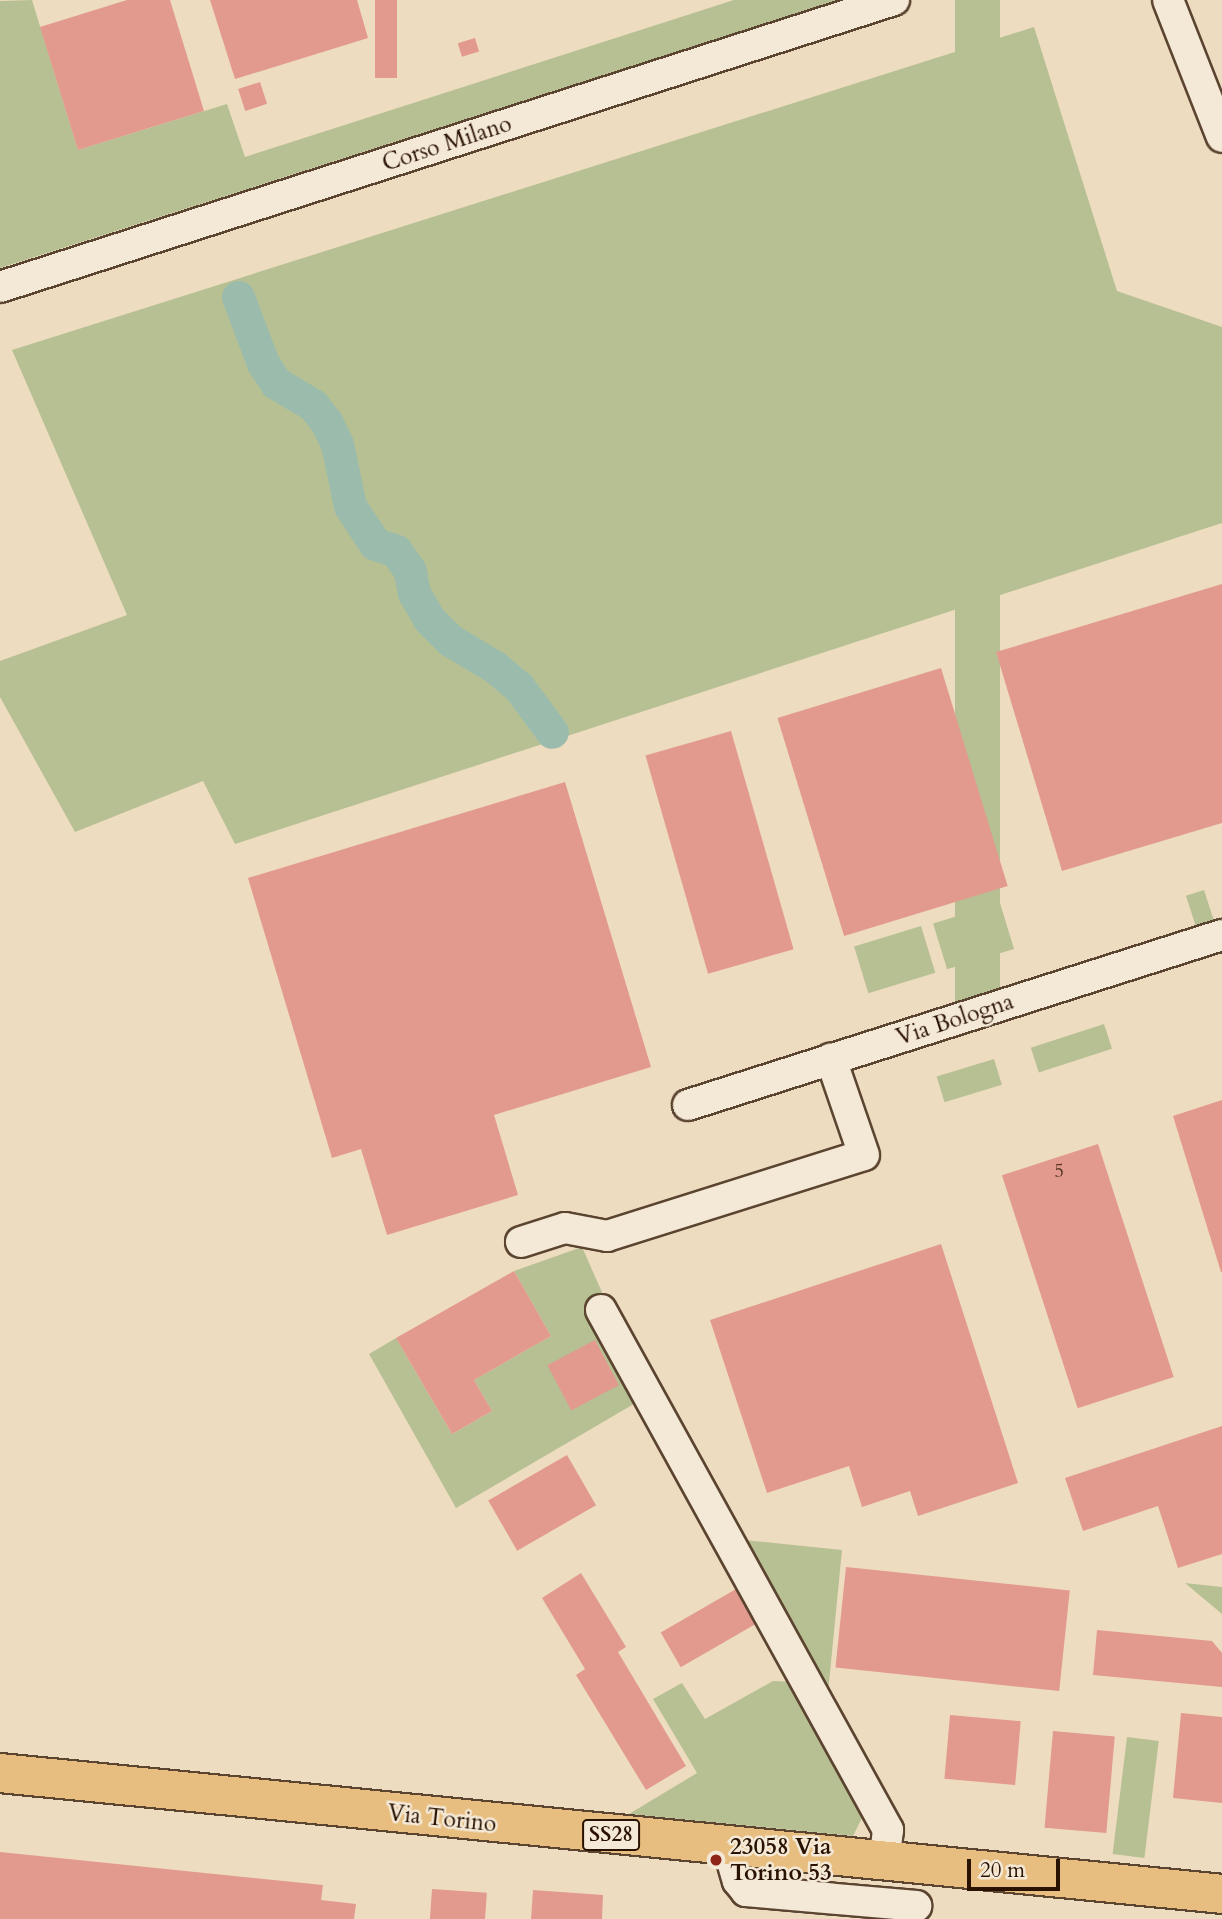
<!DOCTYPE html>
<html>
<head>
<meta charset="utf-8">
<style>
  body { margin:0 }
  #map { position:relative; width:1222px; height:1919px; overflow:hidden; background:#eedcc0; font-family:Cardo,serif }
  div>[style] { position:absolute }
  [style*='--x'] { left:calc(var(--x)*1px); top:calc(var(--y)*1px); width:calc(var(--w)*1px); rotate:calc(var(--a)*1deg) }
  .green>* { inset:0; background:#b7c093; transform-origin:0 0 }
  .canal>* { height:33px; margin:-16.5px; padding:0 16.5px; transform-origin:16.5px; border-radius:16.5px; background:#9bbcad }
  .building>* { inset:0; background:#e29a8e; transform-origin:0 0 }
  .roads { filter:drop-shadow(2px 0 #5b4430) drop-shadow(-2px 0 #5b4430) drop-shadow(0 2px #5b4430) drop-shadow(0 -2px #5b4430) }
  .minor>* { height:30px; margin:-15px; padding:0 15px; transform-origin:15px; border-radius:15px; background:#f4e8d6 }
  .major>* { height:38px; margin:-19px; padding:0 19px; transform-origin:19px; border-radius:19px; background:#e7be80 }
  .dots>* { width:19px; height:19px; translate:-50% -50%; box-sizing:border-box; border:4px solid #f4e8d6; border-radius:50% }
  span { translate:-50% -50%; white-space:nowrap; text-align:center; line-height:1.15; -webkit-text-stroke:5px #f4e8d6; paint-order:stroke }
  .number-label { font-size:19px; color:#583424 }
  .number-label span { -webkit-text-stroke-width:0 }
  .shield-label span { padding:2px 5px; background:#f4e8d6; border:2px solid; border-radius:5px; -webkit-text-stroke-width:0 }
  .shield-label { font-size:21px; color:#2a1200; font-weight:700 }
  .street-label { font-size:23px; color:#2a1200 }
  .poi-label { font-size:23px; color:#2a1200; font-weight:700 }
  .left { translate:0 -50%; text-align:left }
  .scale { position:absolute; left:967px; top:1859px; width:93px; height:32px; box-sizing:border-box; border:4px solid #2a1200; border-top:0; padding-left:9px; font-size:21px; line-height:24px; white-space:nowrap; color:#2a1200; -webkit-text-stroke:5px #f4e8d6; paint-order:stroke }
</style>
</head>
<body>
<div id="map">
  <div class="green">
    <div style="clip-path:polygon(32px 0,78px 150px,227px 104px,245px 157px,734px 0,838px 0,0 268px,0 1px)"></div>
    <div style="left:955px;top:0;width:45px;height:1002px"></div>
    <div style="clip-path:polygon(1034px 27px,1117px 291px,1222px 327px,1222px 523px,235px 844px,203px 781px,75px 832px,0 697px,0 661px,127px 615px,12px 350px)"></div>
    <div style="left:1204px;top:890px;width:32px;height:19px;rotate:72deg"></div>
    <div style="left:1000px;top:903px;width:48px;height:70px;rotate:73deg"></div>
    <div style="left:921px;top:926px;width:49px;height:70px;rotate:73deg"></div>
    <div style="left:1104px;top:1024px;width:26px;height:77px;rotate:72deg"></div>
    <div style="left:994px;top:1059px;width:27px;height:60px;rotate:73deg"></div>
    <div style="clip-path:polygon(582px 1247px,605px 1299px,639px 1401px,456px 1508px,369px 1354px,396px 1338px,452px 1434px,492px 1411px,474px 1380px,551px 1336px,514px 1271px)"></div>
    <div style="clip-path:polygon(744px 1540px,842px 1550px,828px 1693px)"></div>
    <div style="clip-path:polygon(1185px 1583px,1222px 1587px,1222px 1614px)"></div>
    <div style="clip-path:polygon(773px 1681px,796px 1682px,867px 1808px,853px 1836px,629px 1814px,697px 1773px,653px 1699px,682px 1683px,705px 1719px)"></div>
    <div style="left:1127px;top:1737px;width:32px;height:118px;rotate:7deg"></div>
  </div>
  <div class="canal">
    <div style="--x:238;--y:297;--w:71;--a:69.3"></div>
    <div style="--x:263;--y:363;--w:24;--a:57"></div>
    <div style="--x:276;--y:383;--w:43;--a:30.7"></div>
    <div style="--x:313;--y:405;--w:23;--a:52"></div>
    <div style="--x:327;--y:423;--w:23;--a:65"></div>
    <div style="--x:337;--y:444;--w:63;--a:78.2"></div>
    <div style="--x:350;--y:506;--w:45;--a:56.7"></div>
    <div style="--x:375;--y:544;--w:22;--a:18"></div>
    <div style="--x:396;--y:551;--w:24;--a:55"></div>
    <div style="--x:410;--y:571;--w:22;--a:80"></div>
    <div style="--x:414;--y:593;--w:30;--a:60"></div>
    <div style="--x:429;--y:619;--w:30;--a:45"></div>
    <div style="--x:450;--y:640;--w:52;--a:31"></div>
    <div style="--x:495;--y:667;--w:30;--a:40"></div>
    <div style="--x:518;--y:686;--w:57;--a:53.5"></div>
  </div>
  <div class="building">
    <div style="clip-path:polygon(127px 0,170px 0,204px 111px,78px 150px,40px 27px)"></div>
    <div style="clip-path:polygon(210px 0,357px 0,368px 38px,235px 79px)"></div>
    <div style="left:375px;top:0;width:22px;height:78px"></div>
    <div style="left:475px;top:38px;width:14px;height:18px;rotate:73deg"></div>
    <div style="left:260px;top:82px;width:23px;height:23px;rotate:72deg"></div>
    <div style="clip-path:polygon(1222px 584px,1222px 823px,1062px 871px,996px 652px)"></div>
    <div style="left:941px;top:668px;width:228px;height:171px;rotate:73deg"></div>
    <div style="left:731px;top:731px;width:227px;height:89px;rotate:74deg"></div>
    <div style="clip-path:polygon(565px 782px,651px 1067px,494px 1115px,518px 1195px,387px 1235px,361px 1149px,332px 1158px,248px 878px)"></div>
    <div style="clip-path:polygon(1222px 1100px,1222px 1272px,1221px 1272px,1173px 1116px)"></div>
    <div style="left:1098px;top:1144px;width:245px;height:101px;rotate:72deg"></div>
    <div style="clip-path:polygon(941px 1244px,1018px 1483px,918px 1516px,910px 1491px,862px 1507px,849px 1466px,767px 1493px,710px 1320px)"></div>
    <div style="clip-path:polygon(514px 1271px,551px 1336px,474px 1380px,492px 1411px,452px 1434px,396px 1338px)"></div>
    <div style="left:595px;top:1340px;width:51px;height:54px;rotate:62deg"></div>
    <div style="clip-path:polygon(1222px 1426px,1222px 1554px,1178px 1568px,1158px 1506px,1083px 1531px,1065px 1478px)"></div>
    <div style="left:567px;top:1455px;width:58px;height:91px;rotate:60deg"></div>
    <div style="left:846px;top:1567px;width:225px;height:101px;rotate:6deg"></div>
    <div style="clip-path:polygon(581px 1573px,626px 1647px,618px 1652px,686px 1766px,646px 1790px,576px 1675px,585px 1669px,542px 1598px)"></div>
    <div style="left:743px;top:1585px;width:40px;height:95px;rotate:60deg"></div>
    <div style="clip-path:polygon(1097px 1630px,1212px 1641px,1222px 1653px,1222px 1687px,1093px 1675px)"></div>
    <div style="clip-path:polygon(1181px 1713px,1222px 1717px,1222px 1803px,1173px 1798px)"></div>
    <div style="left:950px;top:1715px;width:71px;height:64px;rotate:5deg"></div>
    <div style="left:1053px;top:1731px;width:62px;height:97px;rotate:5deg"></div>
    <div style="clip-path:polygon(0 1852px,323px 1885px,321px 1900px,356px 1904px,354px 1919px,0 1919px)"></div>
    <div style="left:432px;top:1889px;width:55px;height:30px;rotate:4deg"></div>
    <div style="clip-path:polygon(533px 1890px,603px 1895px,602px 1919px,531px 1919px)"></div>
  </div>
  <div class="roads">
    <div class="minor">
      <div style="--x:1168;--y:0;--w:147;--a:68.5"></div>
      <div style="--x:0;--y:287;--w:939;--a:-17.8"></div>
      <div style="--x:688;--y:1105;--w:560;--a:-17.66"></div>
      <div style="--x:521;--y:1242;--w:46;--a:-17.7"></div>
      <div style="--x:565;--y:1228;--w:43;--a:10.8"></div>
      <div style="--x:607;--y:1236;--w:269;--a:-17.5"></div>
      <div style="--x:864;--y:1155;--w:102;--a:-109"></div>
      <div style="--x:601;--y:1310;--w:594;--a:61.1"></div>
      <div style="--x:888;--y:1830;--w:32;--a:97"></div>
      <div style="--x:728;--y:1847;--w:35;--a:74"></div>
      <div style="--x:738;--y:1881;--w:13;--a:51"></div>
      <div style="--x:746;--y:1891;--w:171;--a:5"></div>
    </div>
    <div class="major">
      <div style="--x:0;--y:1773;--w:1228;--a:5.65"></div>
    </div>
  </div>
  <div class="dots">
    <div style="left:716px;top:1860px;background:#8f2418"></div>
  </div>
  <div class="number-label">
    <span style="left:1059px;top:1172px">5</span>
  </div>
  <div class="shield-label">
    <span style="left:611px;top:1835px">SS28</span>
  </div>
  <div class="street-label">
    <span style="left:447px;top:144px;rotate:-18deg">Corso Milano</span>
    <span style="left:955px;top:1020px;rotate:-18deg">Via Bologna</span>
    <span style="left:442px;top:1819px;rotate:6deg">Via Torino</span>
  </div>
  <div class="poi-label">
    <span class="left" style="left:730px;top:1860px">23058 Via<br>Torino 53</span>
  </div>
  <div class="scale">20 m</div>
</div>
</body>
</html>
